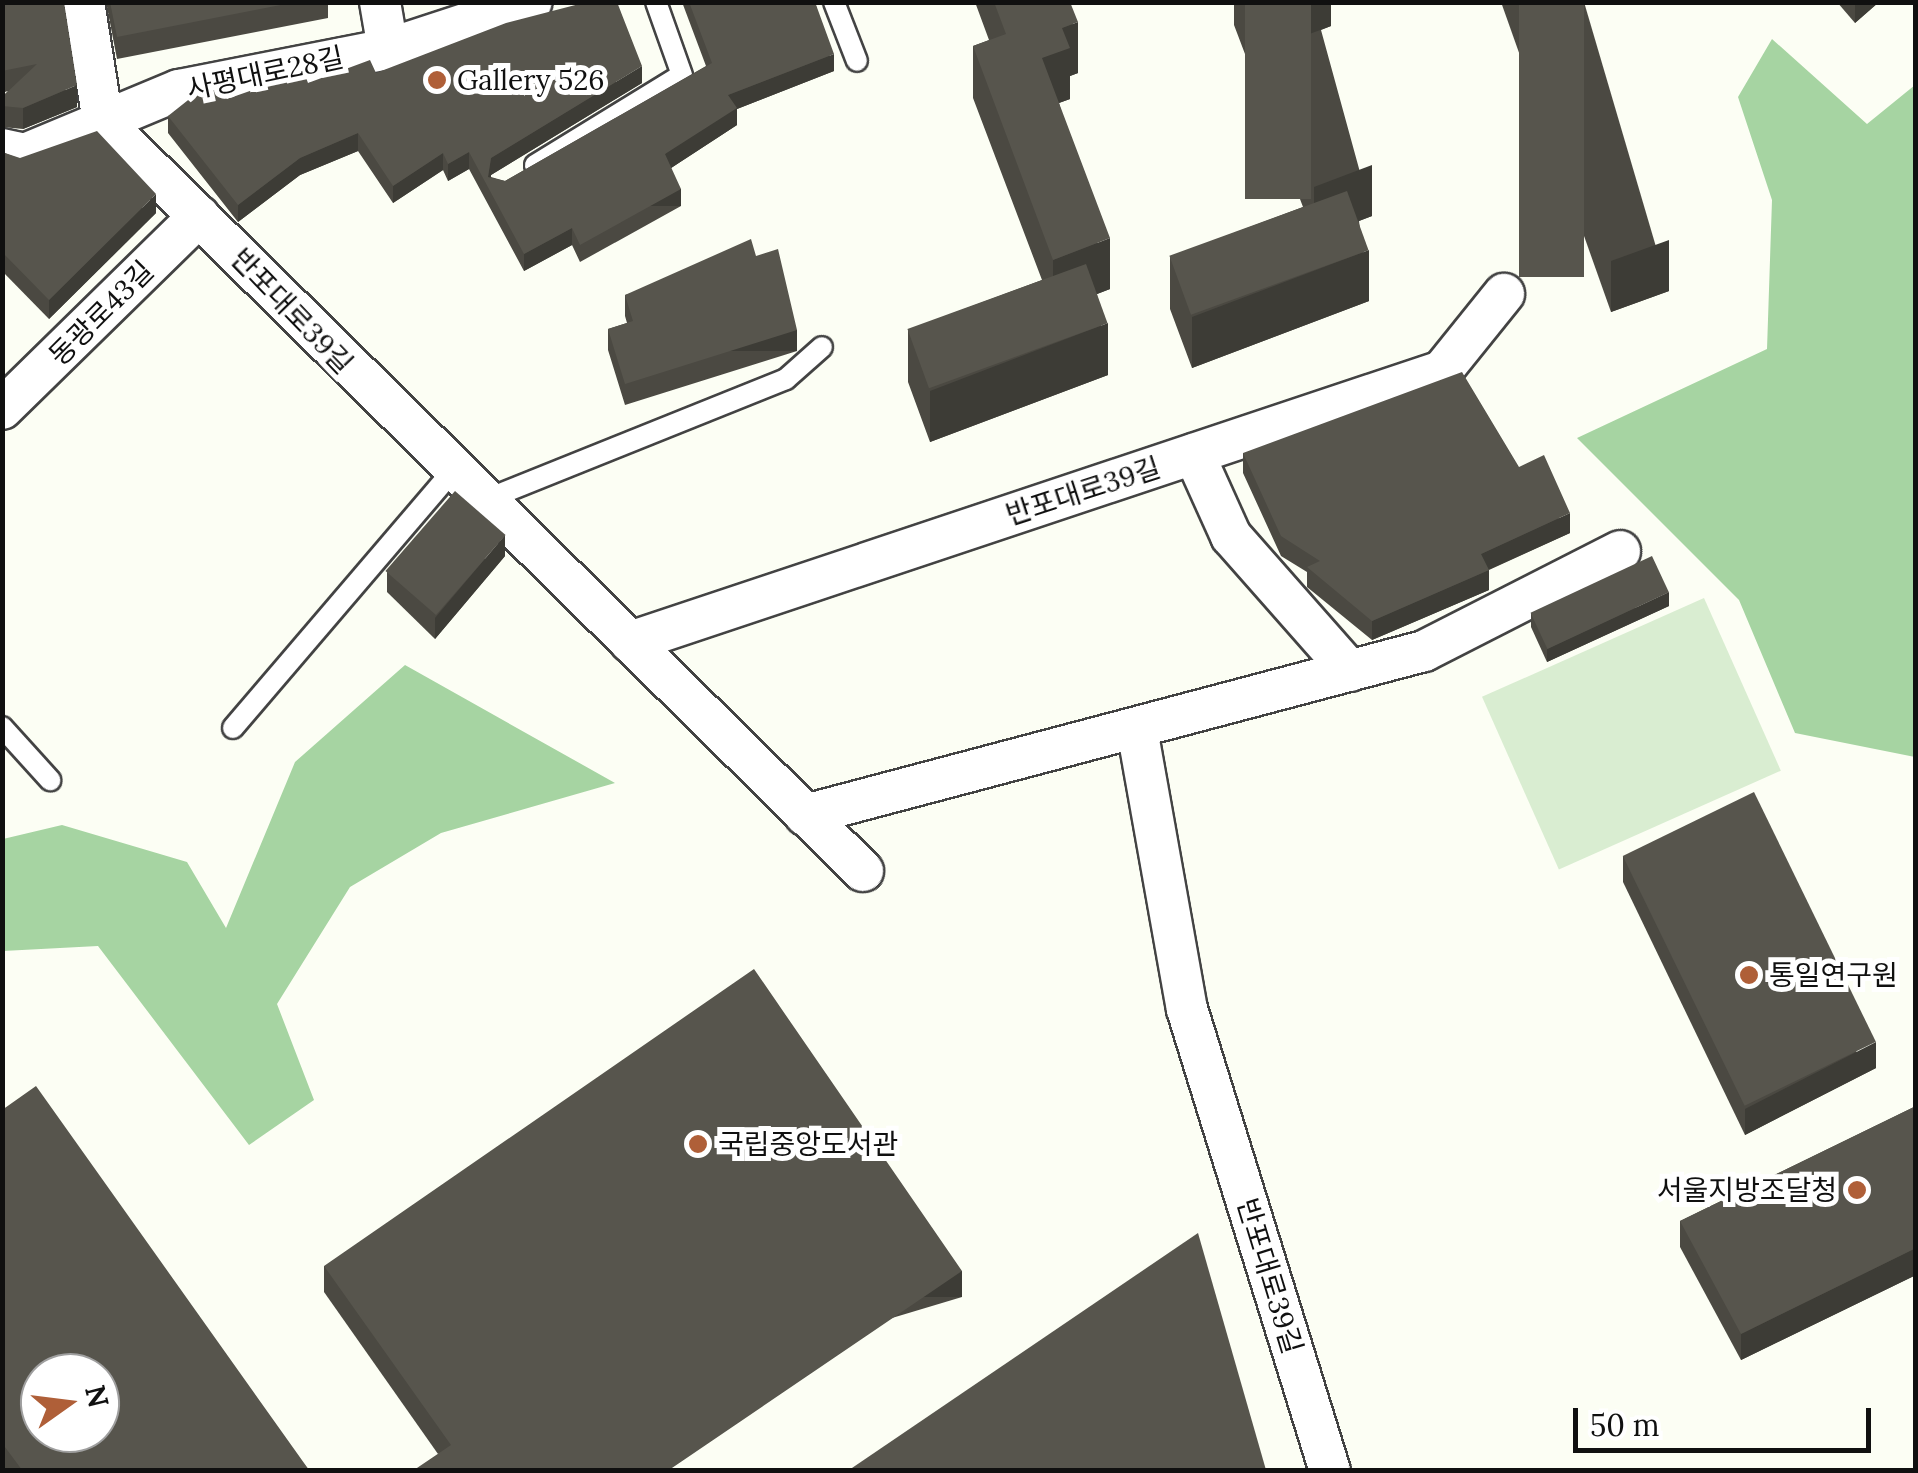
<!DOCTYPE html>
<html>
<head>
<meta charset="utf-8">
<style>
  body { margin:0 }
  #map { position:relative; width:1918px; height:1473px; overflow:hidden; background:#fcfef4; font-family:Lora,"Noto Sans KR",serif }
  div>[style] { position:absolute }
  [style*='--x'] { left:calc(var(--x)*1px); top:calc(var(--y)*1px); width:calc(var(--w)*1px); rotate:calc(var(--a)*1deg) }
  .forest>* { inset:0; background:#a6d4a2 }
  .pitch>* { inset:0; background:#d9edd1; transform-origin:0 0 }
  .roads { filter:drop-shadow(2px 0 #434343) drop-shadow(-2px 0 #434343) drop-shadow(0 2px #434343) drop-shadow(0 -2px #434343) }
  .service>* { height:20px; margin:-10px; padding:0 10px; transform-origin:10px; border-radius:10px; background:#fff }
  .minor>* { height:40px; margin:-20px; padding:0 20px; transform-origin:20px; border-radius:20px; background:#fff }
  .wall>* { inset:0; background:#4b4942 }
  .shaded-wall>* { inset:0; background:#3d3c36; transform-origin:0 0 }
  .building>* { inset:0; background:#57554d; transform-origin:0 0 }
  .dots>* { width:28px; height:28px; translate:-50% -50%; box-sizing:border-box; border:5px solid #fff; border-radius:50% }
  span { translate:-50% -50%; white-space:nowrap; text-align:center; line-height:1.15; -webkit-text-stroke:10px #fff; paint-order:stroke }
  .street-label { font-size:28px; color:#101010 }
  .poi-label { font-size:28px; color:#101010 }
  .left { translate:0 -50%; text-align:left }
  .right { translate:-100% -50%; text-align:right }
  .frame { position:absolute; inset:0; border:5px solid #101010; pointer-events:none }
  .north { position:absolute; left:20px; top:1353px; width:100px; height:100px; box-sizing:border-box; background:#fff; border:2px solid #9f9f9f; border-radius:50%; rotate:76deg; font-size:28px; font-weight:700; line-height:40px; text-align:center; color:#101010 }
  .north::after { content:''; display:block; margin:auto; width:35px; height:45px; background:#af5f38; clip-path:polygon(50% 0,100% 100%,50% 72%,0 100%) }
  .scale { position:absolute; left:1573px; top:1408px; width:298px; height:45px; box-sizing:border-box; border:5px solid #101010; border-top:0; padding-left:12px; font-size:30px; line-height:35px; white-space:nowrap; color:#101010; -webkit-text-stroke:8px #fff; paint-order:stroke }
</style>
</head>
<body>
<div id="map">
  <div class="forest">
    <div style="clip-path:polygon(1772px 39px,1867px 124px,1915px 85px,1915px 757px,1795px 733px,1739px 600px,1577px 438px,1767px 349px,1772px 200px,1738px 97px)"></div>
    <div style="clip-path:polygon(405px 665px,615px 783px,441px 833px,350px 887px,277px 1004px,314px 1100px,249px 1145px,98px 946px,3px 951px,3px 839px,62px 825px,187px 862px,226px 928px,295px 762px)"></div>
  </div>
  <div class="pitch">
    <div style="left:1704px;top:598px;width:189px;height:243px;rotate:66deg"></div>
  </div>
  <div class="roads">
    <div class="service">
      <div style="--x:834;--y:2;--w:63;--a:68.7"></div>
      <div style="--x:535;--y:165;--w:172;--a:-31.5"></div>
      <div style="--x:682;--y:75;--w:77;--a:-109.6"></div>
      <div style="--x:485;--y:500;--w:324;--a:-21.9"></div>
      <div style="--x:786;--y:379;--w:48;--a:-41.6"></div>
      <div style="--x:2;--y:727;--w:72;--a:47.8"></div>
      <div style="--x:233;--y:728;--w:335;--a:-49.5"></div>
    </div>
    <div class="minor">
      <div style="--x:84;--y:2;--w:121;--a:81"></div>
      <div style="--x:380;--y:2;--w:48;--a:80.3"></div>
      <div style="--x:103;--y:122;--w:1067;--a:44.58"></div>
      <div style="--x:2;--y:149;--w:24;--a:12"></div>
      <div style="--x:25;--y:154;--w:167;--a:-22.6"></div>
      <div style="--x:179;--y:90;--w:213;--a:-11.1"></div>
      <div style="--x:388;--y:49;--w:151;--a:-18.1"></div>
      <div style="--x:2;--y:409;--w:276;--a:-44.4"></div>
      <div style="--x:1194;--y:454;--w:90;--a:65.7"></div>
      <div style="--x:1231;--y:536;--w:180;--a:48.6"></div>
      <div style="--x:630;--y:642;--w:856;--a:-18.46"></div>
      <div style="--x:1442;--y:371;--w:99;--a:-51.2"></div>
      <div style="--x:1137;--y:729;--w:284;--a:79.9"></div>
      <div style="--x:1187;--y:1009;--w:483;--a:72.8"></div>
      <div style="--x:805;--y:815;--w:640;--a:-14.84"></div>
      <div style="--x:1424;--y:651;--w:220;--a:-27"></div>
    </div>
  </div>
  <div class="wall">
    <div style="clip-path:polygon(2px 2px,77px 107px,23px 129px,2px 127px,2px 97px,8px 91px,2px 93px)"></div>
    <div style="clip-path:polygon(106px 2px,328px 2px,328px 18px,117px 59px)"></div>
    <div style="clip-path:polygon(682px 2px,815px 2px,834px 71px,737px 109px,737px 125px,671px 168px,681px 206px,580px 262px,572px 245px,524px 271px,469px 169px,448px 181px,443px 170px,393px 203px,358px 151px,300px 175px,238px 222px,168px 133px,168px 116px,227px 99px,308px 83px,376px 73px,642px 83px,491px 175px,491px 177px,505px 181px,706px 66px)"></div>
    <div style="clip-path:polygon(975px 2px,1070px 2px,1078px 73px,1070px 76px,1070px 99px,1059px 103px,1110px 289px,1097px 294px,1108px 375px,930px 442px,908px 382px,908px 330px,1042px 280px,973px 98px,973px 46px,989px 40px)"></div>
    <div style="clip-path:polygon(1234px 2px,1334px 2px,1331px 4px,1331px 26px,1321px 30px,1372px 216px,1359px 221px,1369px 301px,1192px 368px,1170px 309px,1170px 257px,1303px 207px,1234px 25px)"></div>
    <div style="clip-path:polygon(1501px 2px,1584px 2px,1669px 291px,1611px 312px)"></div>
    <div style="clip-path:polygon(1837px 2px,1879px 2px,1855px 23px)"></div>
    <div style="clip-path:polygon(2px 152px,156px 213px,49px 319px,2px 271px)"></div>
    <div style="clip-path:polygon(756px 256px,797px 351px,625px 405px,608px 350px,608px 329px,627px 323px,625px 316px,625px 295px)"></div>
    <div style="clip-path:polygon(1243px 453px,1519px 467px,1570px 533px,1489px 570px,1489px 590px,1372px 640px,1307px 587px,1307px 572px,1281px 556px,1243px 473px)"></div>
    <div style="clip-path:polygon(505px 556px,435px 639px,387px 592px,387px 572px)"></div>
    <div style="clip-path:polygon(1669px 606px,1547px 662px,1531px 627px,1531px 613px)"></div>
    <div style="clip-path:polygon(1623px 856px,1876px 1068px,1745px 1135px,1623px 882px)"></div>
    <div style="clip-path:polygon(1916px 1106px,1916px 1275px,1741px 1360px,1680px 1247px,1680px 1221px)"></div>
    <div style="clip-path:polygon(2px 1110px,309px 1470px,4px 1470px)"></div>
    <div style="clip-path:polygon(324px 1266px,962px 1297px,438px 1454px,324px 1292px)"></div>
  </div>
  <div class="shaded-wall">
    <div style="clip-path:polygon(1304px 2px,1334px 2px,1331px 4px,1331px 26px,1304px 36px)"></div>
    <div style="clip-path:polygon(1855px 2px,1879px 2px,1855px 23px)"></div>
    <div style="clip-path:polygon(1078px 22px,1078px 73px,1070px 76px,1070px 99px,1042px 109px,1042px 58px,1062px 28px)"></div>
    <div style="clip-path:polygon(834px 54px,834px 71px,737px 109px,737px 125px,665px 172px,665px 154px,728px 95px)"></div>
    <div style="clip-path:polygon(642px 66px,642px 83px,491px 175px,489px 188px,488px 177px,491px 158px)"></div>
    <div style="clip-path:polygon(77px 85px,77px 107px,23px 129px,23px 108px)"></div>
    <div style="clip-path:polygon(358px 133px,358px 151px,300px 175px,238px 222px,238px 205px,300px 158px)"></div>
    <div style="clip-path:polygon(469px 152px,469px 169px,448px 181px,448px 164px)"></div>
    <div style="clip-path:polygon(443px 153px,443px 170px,393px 203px,393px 186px)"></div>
    <div style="clip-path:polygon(1372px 165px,1372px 216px,1314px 238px,1314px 187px)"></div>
    <div style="left:681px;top:189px;width:17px;height:115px;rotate:90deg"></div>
    <div style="clip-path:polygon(156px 194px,156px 213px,49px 319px,49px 300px)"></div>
    <div style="clip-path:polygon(572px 228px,572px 245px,524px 271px,524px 254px)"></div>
    <div style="clip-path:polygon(1110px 238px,1110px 289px,1053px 311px,1053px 260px)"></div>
    <div style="clip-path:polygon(1669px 240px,1669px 291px,1611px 312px,1611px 261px)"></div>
    <div style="clip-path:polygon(1369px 250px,1369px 301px,1192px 368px,1192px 317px)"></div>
    <div style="clip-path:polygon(1108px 323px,1108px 375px,930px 442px,930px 391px)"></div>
    <div style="left:797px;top:330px;width:21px;height:180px;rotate:90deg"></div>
    <div style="clip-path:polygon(1570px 513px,1570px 533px,1481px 573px,1481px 554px)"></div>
    <div style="clip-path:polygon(505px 535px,505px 556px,435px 639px,435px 618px)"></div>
    <div style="clip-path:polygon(1489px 570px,1489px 590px,1372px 640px,1372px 621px)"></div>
    <div style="clip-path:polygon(1669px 592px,1669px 606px,1547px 662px,1547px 649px)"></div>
    <div style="clip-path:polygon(1876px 1042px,1876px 1068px,1745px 1135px,1745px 1109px)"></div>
    <div style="clip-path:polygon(1916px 1248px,1916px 1275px,1741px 1360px,1741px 1334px)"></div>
    <div style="left:962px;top:1271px;width:26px;height:354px;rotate:90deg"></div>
  </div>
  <div class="building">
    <div style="clip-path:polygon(2px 2px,64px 2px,77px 85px,23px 108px,2px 106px,2px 97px,37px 64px,2px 71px)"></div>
    <div style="clip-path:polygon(110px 2px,296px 2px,117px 37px)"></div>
    <div style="clip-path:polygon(587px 2px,617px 2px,642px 66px,491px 158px,488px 177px,505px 181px,712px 63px,689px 2px,815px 2px,834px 54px,728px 95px,737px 108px,665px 154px,681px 189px,580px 245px,572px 228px,524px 254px,469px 152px,448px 164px,443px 153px,393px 186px,358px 133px,300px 158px,238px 205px,168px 116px,197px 93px,220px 89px,227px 99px,304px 72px,308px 83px,370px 60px,376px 73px,506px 23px)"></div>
    <div style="clip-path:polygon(994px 2px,1070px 2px,1078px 22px,1062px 28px,1070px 48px,1042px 58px,1110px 238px,1053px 260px,973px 46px,1006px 34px)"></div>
    <div style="left:1245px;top:2px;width:66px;height:197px"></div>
    <div style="left:1519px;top:2px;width:65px;height:275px"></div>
    <div style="clip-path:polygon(97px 131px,156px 194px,49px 300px,2px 252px,2px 152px,20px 158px)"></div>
    <div style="left:1347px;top:191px;width:63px;height:189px;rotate:70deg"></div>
    <div style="clip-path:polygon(751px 239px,756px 256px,778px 249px,797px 330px,625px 384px,608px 329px,633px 321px,625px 295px)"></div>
    <div style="left:1086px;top:264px;width:63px;height:190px;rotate:70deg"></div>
    <div style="clip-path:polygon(1462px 372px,1519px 467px,1544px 455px,1570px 513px,1481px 554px,1489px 570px,1372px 621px,1307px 567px,1320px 561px,1281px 536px,1243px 453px)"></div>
    <div style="left:455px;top:491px;width:67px;height:106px;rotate:41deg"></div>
    <div style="left:1652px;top:556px;width:40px;height:134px;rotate:65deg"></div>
    <div style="left:1754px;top:792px;width:278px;height:146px;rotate:64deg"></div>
    <div style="clip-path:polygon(754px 969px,962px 1271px,669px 1470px,414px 1470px,451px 1445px,324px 1266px)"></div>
    <div style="clip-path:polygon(evenodd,36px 1086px,309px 1470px,22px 1470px,2px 1443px,2px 1110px,36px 1086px,40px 1373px,100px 1373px,100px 1433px,40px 1433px,40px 1373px)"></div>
    <div style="clip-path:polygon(1916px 1106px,1916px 1248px,1741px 1334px,1680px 1221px)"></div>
    <div style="clip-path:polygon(1198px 1233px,1266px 1470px,849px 1470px)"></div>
  </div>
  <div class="dots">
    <div style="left:437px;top:80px;background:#af5f38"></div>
    <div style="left:1749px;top:975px;background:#af5f38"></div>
    <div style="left:698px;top:1144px;background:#af5f38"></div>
    <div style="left:1857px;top:1190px;background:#af5f38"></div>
  </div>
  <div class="street-label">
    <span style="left:265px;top:73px;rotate:-12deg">사평대로28길</span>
    <span style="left:292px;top:311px;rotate:46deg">반포대로39길</span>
    <span style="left:101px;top:313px;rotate:-45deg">동광로43길</span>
    <span style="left:1083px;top:491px;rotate:-18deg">반포대로39길</span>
    <span style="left:1270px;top:1276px;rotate:73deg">반포대로39길</span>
  </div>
  <div class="poi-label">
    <span class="left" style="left:457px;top:80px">Gallery 526</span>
    <span class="left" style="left:1769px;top:975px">통일연구원</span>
    <span class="left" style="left:718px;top:1144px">국립중앙도서관</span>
    <span class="right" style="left:1837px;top:1190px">서울지방조달청</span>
  </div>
  <div class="frame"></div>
  <div class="north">N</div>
  <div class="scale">50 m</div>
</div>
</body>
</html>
